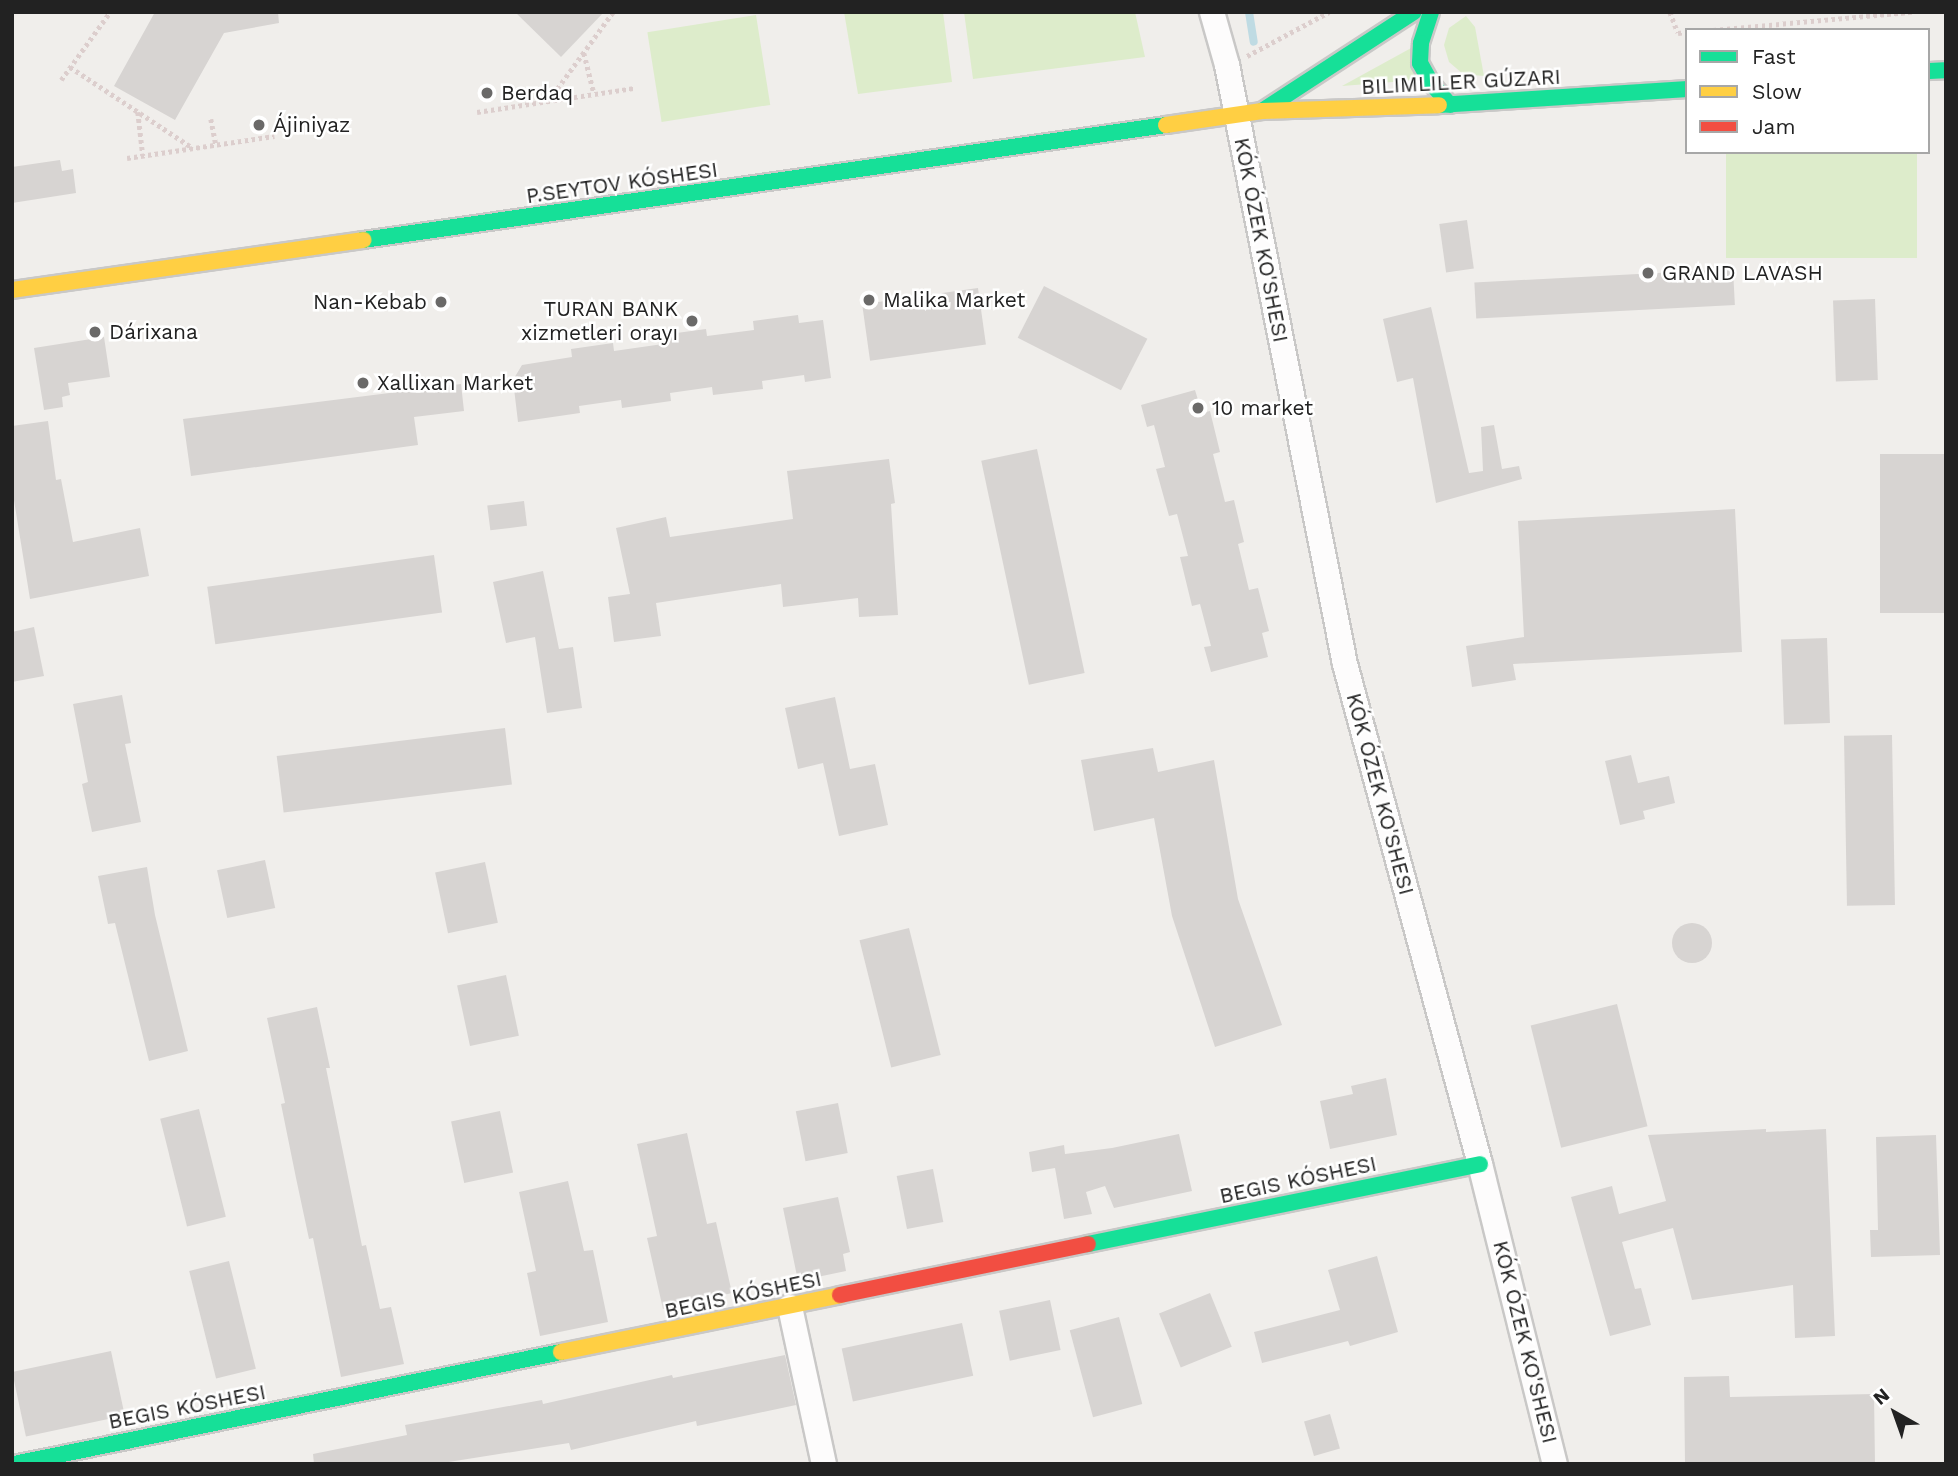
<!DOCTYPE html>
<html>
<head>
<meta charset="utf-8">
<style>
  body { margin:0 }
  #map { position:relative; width:1958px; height:1476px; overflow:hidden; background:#f0eeeb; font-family:"Work Sans",sans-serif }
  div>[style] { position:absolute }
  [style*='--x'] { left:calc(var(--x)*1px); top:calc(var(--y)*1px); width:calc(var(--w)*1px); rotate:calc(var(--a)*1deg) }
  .grass>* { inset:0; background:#ddeccb; transform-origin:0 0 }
  .stream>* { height:8px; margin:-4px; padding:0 4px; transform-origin:4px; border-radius:4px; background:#bfdbe3 }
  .building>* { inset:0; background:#d7d4d2; transform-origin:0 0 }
  .round { border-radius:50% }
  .path>* { height:4.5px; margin-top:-2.25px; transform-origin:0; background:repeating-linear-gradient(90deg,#dccecd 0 3.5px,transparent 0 7px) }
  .roads { filter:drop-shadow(2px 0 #c9c8c7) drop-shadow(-2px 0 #c9c8c7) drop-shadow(0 2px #c9c8c7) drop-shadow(0 -2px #c9c8c7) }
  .street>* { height:24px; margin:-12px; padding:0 12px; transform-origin:12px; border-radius:12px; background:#fdfcfc }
  .fast>* { height:16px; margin:-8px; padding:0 8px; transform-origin:8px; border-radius:8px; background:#16e098 }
  .slow>* { height:16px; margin:-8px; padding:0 8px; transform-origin:8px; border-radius:8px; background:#ffcf43 }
  .jam>* { height:16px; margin:-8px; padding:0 8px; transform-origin:8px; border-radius:8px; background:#f24e42 }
  .dots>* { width:19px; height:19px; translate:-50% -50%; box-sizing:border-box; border:4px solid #fff; border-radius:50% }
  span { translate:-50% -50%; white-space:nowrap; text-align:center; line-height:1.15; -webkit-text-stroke:5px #fff; paint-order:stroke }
  .street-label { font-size:21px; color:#222 }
  .poi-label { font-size:21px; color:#222 }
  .left { translate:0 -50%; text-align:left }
  .right { translate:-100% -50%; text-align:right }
  .frame { position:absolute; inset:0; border:14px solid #222; pointer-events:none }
  .legend { position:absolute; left:1685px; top:28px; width:245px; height:126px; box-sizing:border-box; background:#fff; border:2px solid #a7a7a7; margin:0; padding:9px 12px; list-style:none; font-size:21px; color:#222 }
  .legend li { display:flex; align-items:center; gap:14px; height:35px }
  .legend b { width:35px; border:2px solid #a7a7a7 }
  .north { position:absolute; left:1860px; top:1378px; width:70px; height:70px; -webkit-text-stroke:5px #fff; paint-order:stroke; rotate:320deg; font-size:19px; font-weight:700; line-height:28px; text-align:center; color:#222 }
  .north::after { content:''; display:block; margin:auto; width:24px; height:32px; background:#222; clip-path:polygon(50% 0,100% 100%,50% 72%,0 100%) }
</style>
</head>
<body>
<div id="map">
  <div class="grass">
    <div style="clip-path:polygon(844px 12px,943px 12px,952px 82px,858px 94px)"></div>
    <div style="clip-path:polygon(964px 12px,1135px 12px,1145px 57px,973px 79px)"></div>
    <div style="left:756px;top:15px;width:91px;height:110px;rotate:81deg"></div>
    <div style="clip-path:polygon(1466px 16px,1475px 27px,1484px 76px,1463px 74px,1449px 62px,1444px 45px,1449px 28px)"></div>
    <div style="clip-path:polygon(1413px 47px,1418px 80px,1342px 86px)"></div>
    <div style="left:1726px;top:152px;width:191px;height:106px"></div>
  </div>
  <div class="stream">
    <div style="--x:1249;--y:12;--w:30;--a:81"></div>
  </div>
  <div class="building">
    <div style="clip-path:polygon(155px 12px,278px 12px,279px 23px,224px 33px,175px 120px,114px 86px)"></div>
    <div style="clip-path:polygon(515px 12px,604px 12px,561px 57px)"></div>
    <div style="clip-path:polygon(60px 160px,62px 171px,73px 169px,76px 193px,12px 203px,12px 167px)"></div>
    <div style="left:1467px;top:220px;width:49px;height:28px;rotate:82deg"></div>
    <div style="left:1733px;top:269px;width:36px;height:259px;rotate:87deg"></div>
    <div style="left:1044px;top:286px;width:116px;height:58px;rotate:27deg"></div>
    <div style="left:978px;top:288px;width:57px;height:117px;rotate:82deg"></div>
    <div style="left:1875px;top:299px;width:81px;height:42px;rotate:88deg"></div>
    <div style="clip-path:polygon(1431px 307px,1469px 473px,1483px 471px,1481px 427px,1494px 425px,1502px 469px,1519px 466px,1522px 479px,1436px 503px,1413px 378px,1397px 382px,1383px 319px)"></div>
    <div style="clip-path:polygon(798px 315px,799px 323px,823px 320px,831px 378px,805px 382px,804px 375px,762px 381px,763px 389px,713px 395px,712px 387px,670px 393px,671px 401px,622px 408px,621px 400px,579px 406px,580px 413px,518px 422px,513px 380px,522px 365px,572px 357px,571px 349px,613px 343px,614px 351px,663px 344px,662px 335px,706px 329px,707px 336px,754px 330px,753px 321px)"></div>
    <div style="clip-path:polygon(104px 337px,110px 377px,68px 383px,70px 395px,62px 397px,63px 407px,44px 410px,34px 348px)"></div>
    <div style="clip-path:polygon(461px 384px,464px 411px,414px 417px,418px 445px,191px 476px,183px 419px)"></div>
    <div style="clip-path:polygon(1195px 390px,1202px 413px,1210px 411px,1220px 452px,1213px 454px,1225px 502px,1234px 500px,1244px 542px,1238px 544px,1249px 590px,1258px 588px,1269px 631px,1262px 633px,1268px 657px,1211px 672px,1204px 647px,1211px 646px,1200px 604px,1192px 606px,1180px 557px,1188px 556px,1177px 514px,1169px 516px,1156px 469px,1165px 467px,1154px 425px,1147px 427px,1141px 405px)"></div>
    <div style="clip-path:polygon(48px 421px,56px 480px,61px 479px,73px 542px,140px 528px,149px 576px,30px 599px,12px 488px,12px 426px)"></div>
    <div style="left:1037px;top:449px;width:229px;height:57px;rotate:78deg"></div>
    <div style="left:1946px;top:454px;width:159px;height:66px;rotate:90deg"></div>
    <div style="clip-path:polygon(889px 459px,895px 503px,891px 504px,898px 615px,859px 617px,858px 598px,783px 607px,781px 584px,656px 603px,661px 636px,614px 642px,608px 597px,630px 594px,616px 528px,666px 517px,670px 537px,793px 519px,787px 471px)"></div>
    <div style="left:524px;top:501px;width:25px;height:37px;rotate:83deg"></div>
    <div style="clip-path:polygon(1735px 509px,1742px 652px,1513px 664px,1516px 680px,1472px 687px,1466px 646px,1524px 637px,1518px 521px)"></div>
    <div style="left:434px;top:555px;width:58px;height:229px;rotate:82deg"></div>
    <div style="clip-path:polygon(543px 571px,559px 649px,573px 647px,582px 708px,547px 713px,535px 637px,506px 643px,493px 582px)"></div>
    <div style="clip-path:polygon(34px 627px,44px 676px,12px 682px,12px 632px)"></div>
    <div style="left:1827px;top:638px;width:85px;height:46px;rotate:88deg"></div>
    <div style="clip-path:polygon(122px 695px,131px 743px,125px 744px,141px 822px,92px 832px,82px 784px,88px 782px,73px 704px)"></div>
    <div style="clip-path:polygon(835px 697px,850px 769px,875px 764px,888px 825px,839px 836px,823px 763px,798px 769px,785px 708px)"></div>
    <div style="left:505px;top:728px;width:57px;height:230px;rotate:83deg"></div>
    <div style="left:1892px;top:735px;width:170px;height:48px;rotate:89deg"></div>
    <div style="clip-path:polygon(1153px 748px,1158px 772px,1214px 760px,1238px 899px,1282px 1025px,1215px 1047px,1172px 916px,1154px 818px,1094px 831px,1081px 760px)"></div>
    <div style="clip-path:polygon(1631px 755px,1638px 783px,1669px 776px,1675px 803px,1643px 811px,1645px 819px,1620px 825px,1605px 761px)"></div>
    <div style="left:265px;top:860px;width:49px;height:49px;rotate:78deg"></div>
    <div style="left:485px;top:862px;width:62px;height:51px;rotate:78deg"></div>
    <div style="clip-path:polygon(147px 867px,155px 915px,188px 1051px,149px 1061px,115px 923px,108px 924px,98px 876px)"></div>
    <div class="round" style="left:1672px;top:923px;width:40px;height:40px"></div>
    <div style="left:909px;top:928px;width:131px;height:51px;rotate:76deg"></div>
    <div style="left:506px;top:975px;width:62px;height:50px;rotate:78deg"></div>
    <div style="left:1617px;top:1004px;width:126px;height:89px;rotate:76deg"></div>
    <div style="clip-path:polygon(317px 1007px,330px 1068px,326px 1068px,362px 1246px,366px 1245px,380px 1309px,391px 1307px,404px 1364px,341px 1377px,313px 1238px,309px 1239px,296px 1178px,281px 1104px,285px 1103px,267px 1018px)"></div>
    <div style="clip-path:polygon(1386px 1078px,1397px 1135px,1330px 1149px,1320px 1101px,1353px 1094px,1351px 1086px)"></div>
    <div style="left:838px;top:1103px;width:51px;height:43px;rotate:79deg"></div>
    <div style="left:199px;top:1109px;width:111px;height:40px;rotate:76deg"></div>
    <div style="left:500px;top:1111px;width:63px;height:50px;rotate:78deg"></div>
    <div style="clip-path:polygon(1766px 1129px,1766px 1132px,1826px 1129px,1835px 1336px,1795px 1338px,1793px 1285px,1692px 1300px,1673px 1228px,1622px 1242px,1635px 1289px,1641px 1288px,1651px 1325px,1610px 1336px,1571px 1197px,1612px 1186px,1619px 1214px,1666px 1201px,1648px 1135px)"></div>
    <div style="clip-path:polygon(687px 1133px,707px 1224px,716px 1222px,732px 1293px,663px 1309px,647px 1238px,657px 1236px,637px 1144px)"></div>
    <div style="clip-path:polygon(1179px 1134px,1192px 1191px,1114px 1208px,1105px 1186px,1086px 1192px,1092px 1214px,1064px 1219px,1055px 1168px,1032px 1172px,1029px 1152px,1064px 1145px,1065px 1154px,1112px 1148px)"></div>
    <div style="clip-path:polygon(1936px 1135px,1940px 1255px,1871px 1257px,1870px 1230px,1878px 1230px,1876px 1137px)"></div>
    <div style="left:933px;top:1169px;width:54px;height:37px;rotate:79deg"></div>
    <div style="clip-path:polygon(568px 1181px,584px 1251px,593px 1250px,608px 1322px,540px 1336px,527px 1273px,536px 1271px,519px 1192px)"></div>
    <div style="clip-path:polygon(838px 1197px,850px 1252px,843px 1254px,846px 1271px,798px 1281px,783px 1208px)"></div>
    <div style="clip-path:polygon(1377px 1256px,1398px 1332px,1350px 1346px,1348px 1341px,1262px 1363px,1254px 1332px,1340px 1310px,1328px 1270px)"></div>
    <div style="left:229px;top:1261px;width:111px;height:41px;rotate:76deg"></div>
    <div style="left:1210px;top:1293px;width:58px;height:55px;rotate:68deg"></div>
    <div style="left:1050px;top:1300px;width:51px;height:52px;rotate:78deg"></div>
    <div style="left:1119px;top:1317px;width:90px;height:51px;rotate:75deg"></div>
    <div style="left:962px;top:1323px;width:54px;height:123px;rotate:78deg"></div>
    <div style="left:111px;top:1351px;width:66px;height:101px;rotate:78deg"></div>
    <div style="clip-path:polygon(785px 1355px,796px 1405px,697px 1426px,696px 1421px,571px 1450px,569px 1443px,436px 1464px,314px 1464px,313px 1454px,407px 1435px,405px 1425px,542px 1400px,543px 1404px,672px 1375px,673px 1378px)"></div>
    <div style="clip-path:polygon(1729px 1376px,1730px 1397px,1874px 1394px,1875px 1464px,1685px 1464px,1684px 1377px)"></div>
    <div style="left:1330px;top:1414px;width:36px;height:27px;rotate:74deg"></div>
  </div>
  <div class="path">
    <div style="--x:1670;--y:12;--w:22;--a:69"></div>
    <div style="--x:1678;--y:33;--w:9;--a:-6"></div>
    <div style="--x:1713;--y:30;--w:200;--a:-5.2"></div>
    <div style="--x:584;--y:53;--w:41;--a:76"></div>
    <div style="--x:1247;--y:56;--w:93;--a:-28.2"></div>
    <div style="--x:70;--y:67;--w:147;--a:33.4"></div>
    <div style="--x:61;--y:80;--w:84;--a:-54.2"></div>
    <div style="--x:549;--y:100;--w:109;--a:-54"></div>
    <div style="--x:138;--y:112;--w:44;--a:83.5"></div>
    <div style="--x:477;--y:112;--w:158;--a:-8.7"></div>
    <div style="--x:211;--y:119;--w:26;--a:79"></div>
    <div style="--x:127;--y:158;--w:149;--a:-8.5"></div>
  </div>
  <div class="roads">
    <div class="street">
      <div style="--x:1212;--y:12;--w:55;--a:74.2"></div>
      <div style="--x:1227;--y:65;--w:611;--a:78.86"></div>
      <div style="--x:1345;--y:664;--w:518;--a:74.89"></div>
      <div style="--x:1480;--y:1164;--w:309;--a:76"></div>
      <div style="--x:790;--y:1307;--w:161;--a:77.8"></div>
    </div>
    <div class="fast">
      <div style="--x:1431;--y:12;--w:33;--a:108"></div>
      <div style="--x:1421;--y:43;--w:20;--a:93"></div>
      <div style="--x:1420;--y:63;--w:23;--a:61"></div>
      <div style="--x:1431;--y:83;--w:29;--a:49"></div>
      <div style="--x:1928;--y:71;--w:18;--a:-3"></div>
      <div style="--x:1439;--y:105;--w:249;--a:-3.7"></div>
      <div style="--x:1262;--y:111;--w:181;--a:-33.1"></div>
      <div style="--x:363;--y:240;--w:811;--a:-8.15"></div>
      <div style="--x:1088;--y:1244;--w:400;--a:-11.5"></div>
      <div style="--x:14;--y:1464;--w:558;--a:-11.57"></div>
    </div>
    <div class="slow">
      <div style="--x:1166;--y:125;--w:97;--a:-8.3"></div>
      <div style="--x:1262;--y:111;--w:177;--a:-1.9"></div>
      <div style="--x:12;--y:290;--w:355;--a:-8.1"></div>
      <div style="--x:561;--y:1352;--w:285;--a:-11.5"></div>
    </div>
    <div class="jam">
      <div style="--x:840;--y:1295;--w:253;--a:-11.6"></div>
    </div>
  </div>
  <div class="dots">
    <div style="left:487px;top:93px;background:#6a6968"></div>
    <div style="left:259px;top:125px;background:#6a6968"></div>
    <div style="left:1648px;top:273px;background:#6a6968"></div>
    <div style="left:869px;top:300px;background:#6a6968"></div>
    <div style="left:441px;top:302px;background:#6a6968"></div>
    <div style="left:692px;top:321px;background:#6a6968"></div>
    <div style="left:95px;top:332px;background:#6a6968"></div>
    <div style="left:363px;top:383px;background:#6a6968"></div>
    <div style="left:1198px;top:408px;background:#6a6968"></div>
  </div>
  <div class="street-label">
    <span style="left:1461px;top:82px;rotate:-3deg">BILIMLILER GÚZARI</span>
    <span style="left:622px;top:183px;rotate:-8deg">P.SEYTOV KÓSHESI</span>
    <span style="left:1261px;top:240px;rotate:79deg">KÓK ÓZEK KO'SHESI</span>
    <span style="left:1380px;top:794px;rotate:75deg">KÓK ÓZEK KO'SHESI</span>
    <span style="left:1298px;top:1180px;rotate:-12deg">BEGIS KÓSHESI</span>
    <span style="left:743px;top:1295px;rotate:-12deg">BEGIS KÓSHESI</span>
    <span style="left:1525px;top:1342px;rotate:76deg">KÓK ÓZEK KO'SHESI</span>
    <span style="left:187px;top:1407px;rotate:-11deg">BEGIS KÓSHESI</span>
  </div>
  <div class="poi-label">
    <span class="left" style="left:501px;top:93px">Berdaq</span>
    <span class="left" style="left:273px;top:125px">Ájiniyaz</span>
    <span class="left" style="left:1662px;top:273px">GRAND LAVASH</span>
    <span class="left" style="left:883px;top:300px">Malika Market</span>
    <span class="right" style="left:427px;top:302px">Nan-Kebab</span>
    <span class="right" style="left:678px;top:321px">TURAN BANK<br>xizmetleri orayı</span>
    <span class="left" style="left:109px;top:332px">Dárixana</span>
    <span class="left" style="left:377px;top:383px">Xallixan Market</span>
    <span class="left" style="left:1212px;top:408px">10 market</span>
  </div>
  <div class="frame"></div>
  <ul class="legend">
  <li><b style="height:9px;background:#16e098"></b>Fast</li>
  <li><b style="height:9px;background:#ffcf43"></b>Slow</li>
  <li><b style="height:9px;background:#f24e42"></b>Jam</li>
  </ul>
  <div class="north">N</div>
</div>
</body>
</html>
